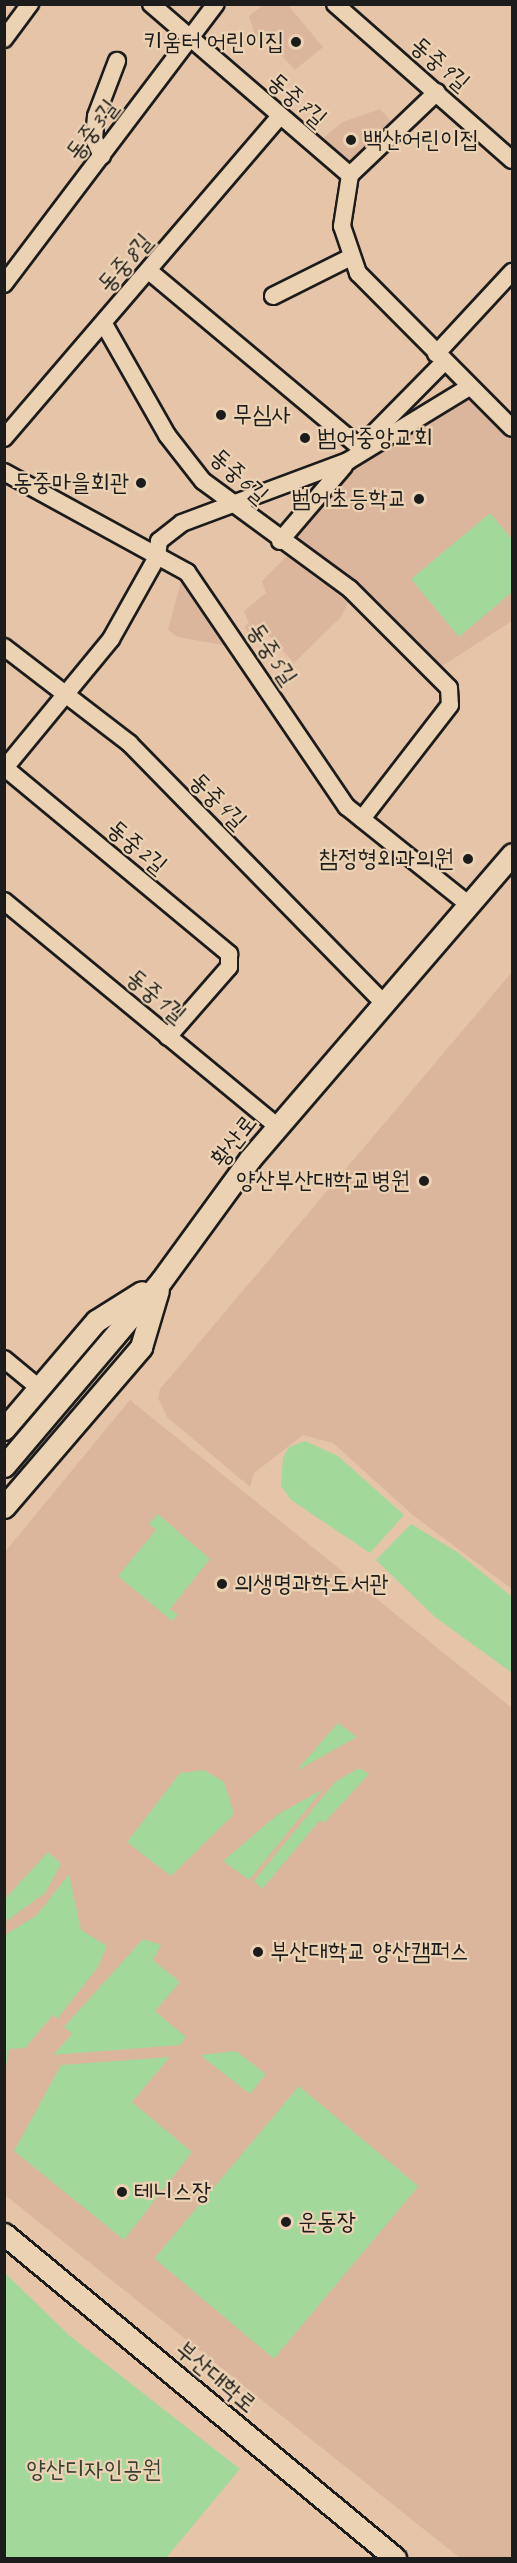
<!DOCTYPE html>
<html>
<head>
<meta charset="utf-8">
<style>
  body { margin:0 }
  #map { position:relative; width:517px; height:2563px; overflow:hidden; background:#e6c4a8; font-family:Caveat,"Poor Story",sans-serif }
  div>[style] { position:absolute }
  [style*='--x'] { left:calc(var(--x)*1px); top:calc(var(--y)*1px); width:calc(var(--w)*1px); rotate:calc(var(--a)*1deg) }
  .built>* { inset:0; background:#dbb59c }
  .green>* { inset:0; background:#a3d89b; transform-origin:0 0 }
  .roads { filter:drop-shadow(2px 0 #1c1c1c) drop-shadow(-2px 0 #1c1c1c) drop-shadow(0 2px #1c1c1c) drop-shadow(0 -2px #1c1c1c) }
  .minor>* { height:16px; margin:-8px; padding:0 8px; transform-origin:8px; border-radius:8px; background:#ebd2b3 }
  .major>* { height:21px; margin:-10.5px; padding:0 10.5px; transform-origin:10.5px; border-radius:10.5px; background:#ebd2b3 }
  .dots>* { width:16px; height:16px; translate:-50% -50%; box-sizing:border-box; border:3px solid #ebd2b3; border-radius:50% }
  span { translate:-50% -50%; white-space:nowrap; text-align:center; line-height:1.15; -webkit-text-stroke:4.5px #ebd2b3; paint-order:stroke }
  .poi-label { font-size:24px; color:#1c1c1c }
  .right { translate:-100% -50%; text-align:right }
  .left { translate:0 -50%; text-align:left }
  .street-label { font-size:24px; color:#1c1c1c }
  .park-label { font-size:24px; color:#374235 }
  .frame { position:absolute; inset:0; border:6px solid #1c1c1c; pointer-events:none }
</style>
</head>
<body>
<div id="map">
  <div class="built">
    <div style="clip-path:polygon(263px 5px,288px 5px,323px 47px,295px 70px,274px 47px,274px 38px,258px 46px,249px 16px)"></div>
    <div style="clip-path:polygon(380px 109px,394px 125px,348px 167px,323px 138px,343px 122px)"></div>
    <div style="clip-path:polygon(470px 395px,512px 437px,512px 621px,439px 668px,351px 586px,295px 546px,295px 536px,356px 461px)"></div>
    <div style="clip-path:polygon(289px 554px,315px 578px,351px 596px,341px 617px,294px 663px,258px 624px,248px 632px,244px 627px,249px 623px,244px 611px,266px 593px,262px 581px)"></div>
    <div style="clip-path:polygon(182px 577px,229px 646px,178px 637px,168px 630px)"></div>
    <div style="clip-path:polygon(512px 972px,512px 1589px,414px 1516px,333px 1443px,303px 1435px,254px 1473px,250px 1487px,167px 1417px,158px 1398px,160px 1389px)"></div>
    <div style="clip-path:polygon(130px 1400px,512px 1708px,512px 2558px,460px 2558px,5px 2195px,4px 1553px)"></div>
  </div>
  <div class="green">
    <div style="clip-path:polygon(490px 513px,512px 539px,512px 592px,459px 637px,411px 579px)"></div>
    <div style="clip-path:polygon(305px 1441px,338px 1456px,404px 1515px,370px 1553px,291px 1500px,281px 1486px,283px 1458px,289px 1447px)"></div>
    <div style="clip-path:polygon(158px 1514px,210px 1559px,170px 1609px,178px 1615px,172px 1621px,118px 1576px,156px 1530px,149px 1524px)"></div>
    <div style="clip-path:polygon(411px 1524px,457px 1552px,512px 1597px,512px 1673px,435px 1617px,376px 1560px)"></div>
    <div style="clip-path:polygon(338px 1723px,357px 1737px,296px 1771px)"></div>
    <div style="clip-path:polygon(359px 1768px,369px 1774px,324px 1823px,320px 1820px,262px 1889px,254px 1881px,335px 1782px)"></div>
    <div style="clip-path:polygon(204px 1770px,224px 1782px,234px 1814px,171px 1876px,127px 1842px,180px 1773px)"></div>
    <div style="clip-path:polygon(323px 1789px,249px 1880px,223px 1861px,277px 1815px)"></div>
    <div style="clip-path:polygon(48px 1852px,61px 1864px,45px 1893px,5px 1922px,5px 1899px)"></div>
    <div style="clip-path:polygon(69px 1874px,81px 1930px,107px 1946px,98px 1967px,57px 2019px,53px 2015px,25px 2048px,9px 2049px,5px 2072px,5px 1935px,37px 1915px)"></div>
    <div style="clip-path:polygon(143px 1939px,161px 1945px,153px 1960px,180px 1982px,155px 2011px,186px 2037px,180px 2045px,53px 2055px,72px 2034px,64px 2027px)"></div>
    <div style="clip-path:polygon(236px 2051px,266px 2074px,250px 2094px,200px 2055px)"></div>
    <div style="clip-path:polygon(170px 2057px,132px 2102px,192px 2152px,124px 2240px,14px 2151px,61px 2065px)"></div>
    <div style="left:299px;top:2086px;width:156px;height:225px;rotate:40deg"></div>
    <div style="clip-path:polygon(4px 2272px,70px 2336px,240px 2469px,166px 2558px,5px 2558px)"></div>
  </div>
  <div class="roads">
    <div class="minor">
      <div style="--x:151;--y:4;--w:262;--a:40.7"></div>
      <div style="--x:335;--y:4;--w:236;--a:41.4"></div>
      <div style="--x:4;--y:39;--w:44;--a:-53.4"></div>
      <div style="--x:102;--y:156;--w:19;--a:-115"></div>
      <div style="--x:94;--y:139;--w:23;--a:-85"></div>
      <div style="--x:96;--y:116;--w:59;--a:-69.1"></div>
      <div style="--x:350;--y:175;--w:52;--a:98.9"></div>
      <div style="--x:342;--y:226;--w:50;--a:71.2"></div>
      <div style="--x:358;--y:273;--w:218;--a:45.2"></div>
      <div style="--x:350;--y:175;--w:120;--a:-43.7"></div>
      <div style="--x:149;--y:271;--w:280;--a:39.9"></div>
      <div style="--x:4;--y:284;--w:351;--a:-52.9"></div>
      <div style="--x:273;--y:296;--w:87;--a:-26.6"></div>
      <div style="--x:104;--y:324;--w:128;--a:60.4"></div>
      <div style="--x:167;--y:435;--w:58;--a:52"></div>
      <div style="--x:203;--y:481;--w:182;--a:36.3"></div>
      <div style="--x:350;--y:589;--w:140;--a:45"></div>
      <div style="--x:449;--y:688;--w:17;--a:87"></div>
      <div style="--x:450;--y:705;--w:144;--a:127.7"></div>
      <div style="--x:436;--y:354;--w:112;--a:-47.2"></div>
      <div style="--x:4;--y:438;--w:421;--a:-49.4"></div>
      <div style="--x:369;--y:438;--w:107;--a:-45.4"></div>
      <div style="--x:4;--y:472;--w:209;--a:28.7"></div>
      <div style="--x:187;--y:572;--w:284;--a:55.8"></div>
      <div style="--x:347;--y:807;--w:155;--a:38.7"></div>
      <div style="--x:280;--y:541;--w:99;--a:-49.5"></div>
      <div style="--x:4;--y:647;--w:158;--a:37.5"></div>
      <div style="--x:129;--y:743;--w:364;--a:45.6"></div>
      <div style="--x:4;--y:767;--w:293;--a:39.7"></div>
      <div style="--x:229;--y:954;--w:13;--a:90"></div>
      <div style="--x:229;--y:967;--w:93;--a:131.1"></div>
      <div style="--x:4;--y:769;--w:168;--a:-50.5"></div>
      <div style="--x:111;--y:639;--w:94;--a:-60.7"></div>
      <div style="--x:157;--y:557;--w:16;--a:-83"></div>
      <div style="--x:159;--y:541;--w:29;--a:-38"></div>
      <div style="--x:182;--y:523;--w:177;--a:-20.5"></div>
      <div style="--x:348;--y:461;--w:142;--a:-31.4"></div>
      <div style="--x:4;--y:901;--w:355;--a:39.5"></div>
      <div style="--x:4;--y:1359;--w:45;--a:39.6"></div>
    </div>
    <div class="major">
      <div style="--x:4;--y:1429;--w:142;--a:-49.6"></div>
      <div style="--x:96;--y:1321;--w:54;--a:-32.2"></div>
      <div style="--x:4;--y:1466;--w:243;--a:-49.7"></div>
      <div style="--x:161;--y:1281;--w:151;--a:-53.9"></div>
      <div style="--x:250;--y:1159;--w:402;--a:-49.3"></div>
      <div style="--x:4;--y:1507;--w:211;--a:-49.4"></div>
      <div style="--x:141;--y:1347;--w:59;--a:-73.4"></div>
      <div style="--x:4;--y:2234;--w:508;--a:39.65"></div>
    </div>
  </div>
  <div class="dots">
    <div style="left:296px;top:42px;background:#1c1c1c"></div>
    <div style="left:351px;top:140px;background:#1c1c1c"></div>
    <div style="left:221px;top:415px;background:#1c1c1c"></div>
    <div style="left:305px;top:438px;background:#1c1c1c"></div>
    <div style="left:141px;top:483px;background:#1c1c1c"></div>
    <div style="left:419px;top:499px;background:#1c1c1c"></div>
    <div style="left:468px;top:859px;background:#1c1c1c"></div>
    <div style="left:424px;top:1181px;background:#1c1c1c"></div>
    <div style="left:222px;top:1584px;background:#1c1c1c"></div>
    <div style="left:258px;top:1952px;background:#1c1c1c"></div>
    <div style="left:122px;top:2192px;background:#1c1c1c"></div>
    <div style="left:286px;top:2222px;background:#1c1c1c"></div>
  </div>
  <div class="poi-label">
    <span class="right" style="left:284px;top:42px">키움터 어린이집</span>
    <span class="left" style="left:363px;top:140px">백산어린이집</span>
    <span class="left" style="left:233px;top:415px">무심사</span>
    <span class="left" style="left:317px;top:438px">범어중앙교회</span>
    <span class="right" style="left:129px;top:483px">동중마을회관</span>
    <span class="right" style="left:407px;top:499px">범어초등학교</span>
    <span class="right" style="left:454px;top:859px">참정형외과의원</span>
    <span class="right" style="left:410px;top:1181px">양산부산대학교병원</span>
    <span class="left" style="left:234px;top:1584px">의생명과학도서관</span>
    <span class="left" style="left:270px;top:1952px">부산대학교 양산캠퍼스</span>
    <span class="left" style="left:134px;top:2192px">테니스장</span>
    <span class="left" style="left:298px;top:2222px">운동장</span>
  </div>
  <div class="street-label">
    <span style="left:440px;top:64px;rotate:41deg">동중9길</span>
    <span style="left:297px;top:100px;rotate:41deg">동중7길</span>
    <span style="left:92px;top:130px;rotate:-53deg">동중3길</span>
    <span style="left:125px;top:263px;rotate:-49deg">동중8길</span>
    <span style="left:239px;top:476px;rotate:42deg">동중6길</span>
    <span style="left:272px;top:654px;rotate:56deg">동중5길</span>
    <span style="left:218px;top:801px;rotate:45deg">동중4길</span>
    <span style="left:137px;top:847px;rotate:40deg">동중2길</span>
    <span style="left:156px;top:996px;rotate:40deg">동중1길</span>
    <span style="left:234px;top:1141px;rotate:-52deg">황산로</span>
    <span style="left:216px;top:2377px;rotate:40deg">부산대학로</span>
  </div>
  <div class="park-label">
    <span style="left:94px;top:2470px">양산디자인공원</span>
  </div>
  <div class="frame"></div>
</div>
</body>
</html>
